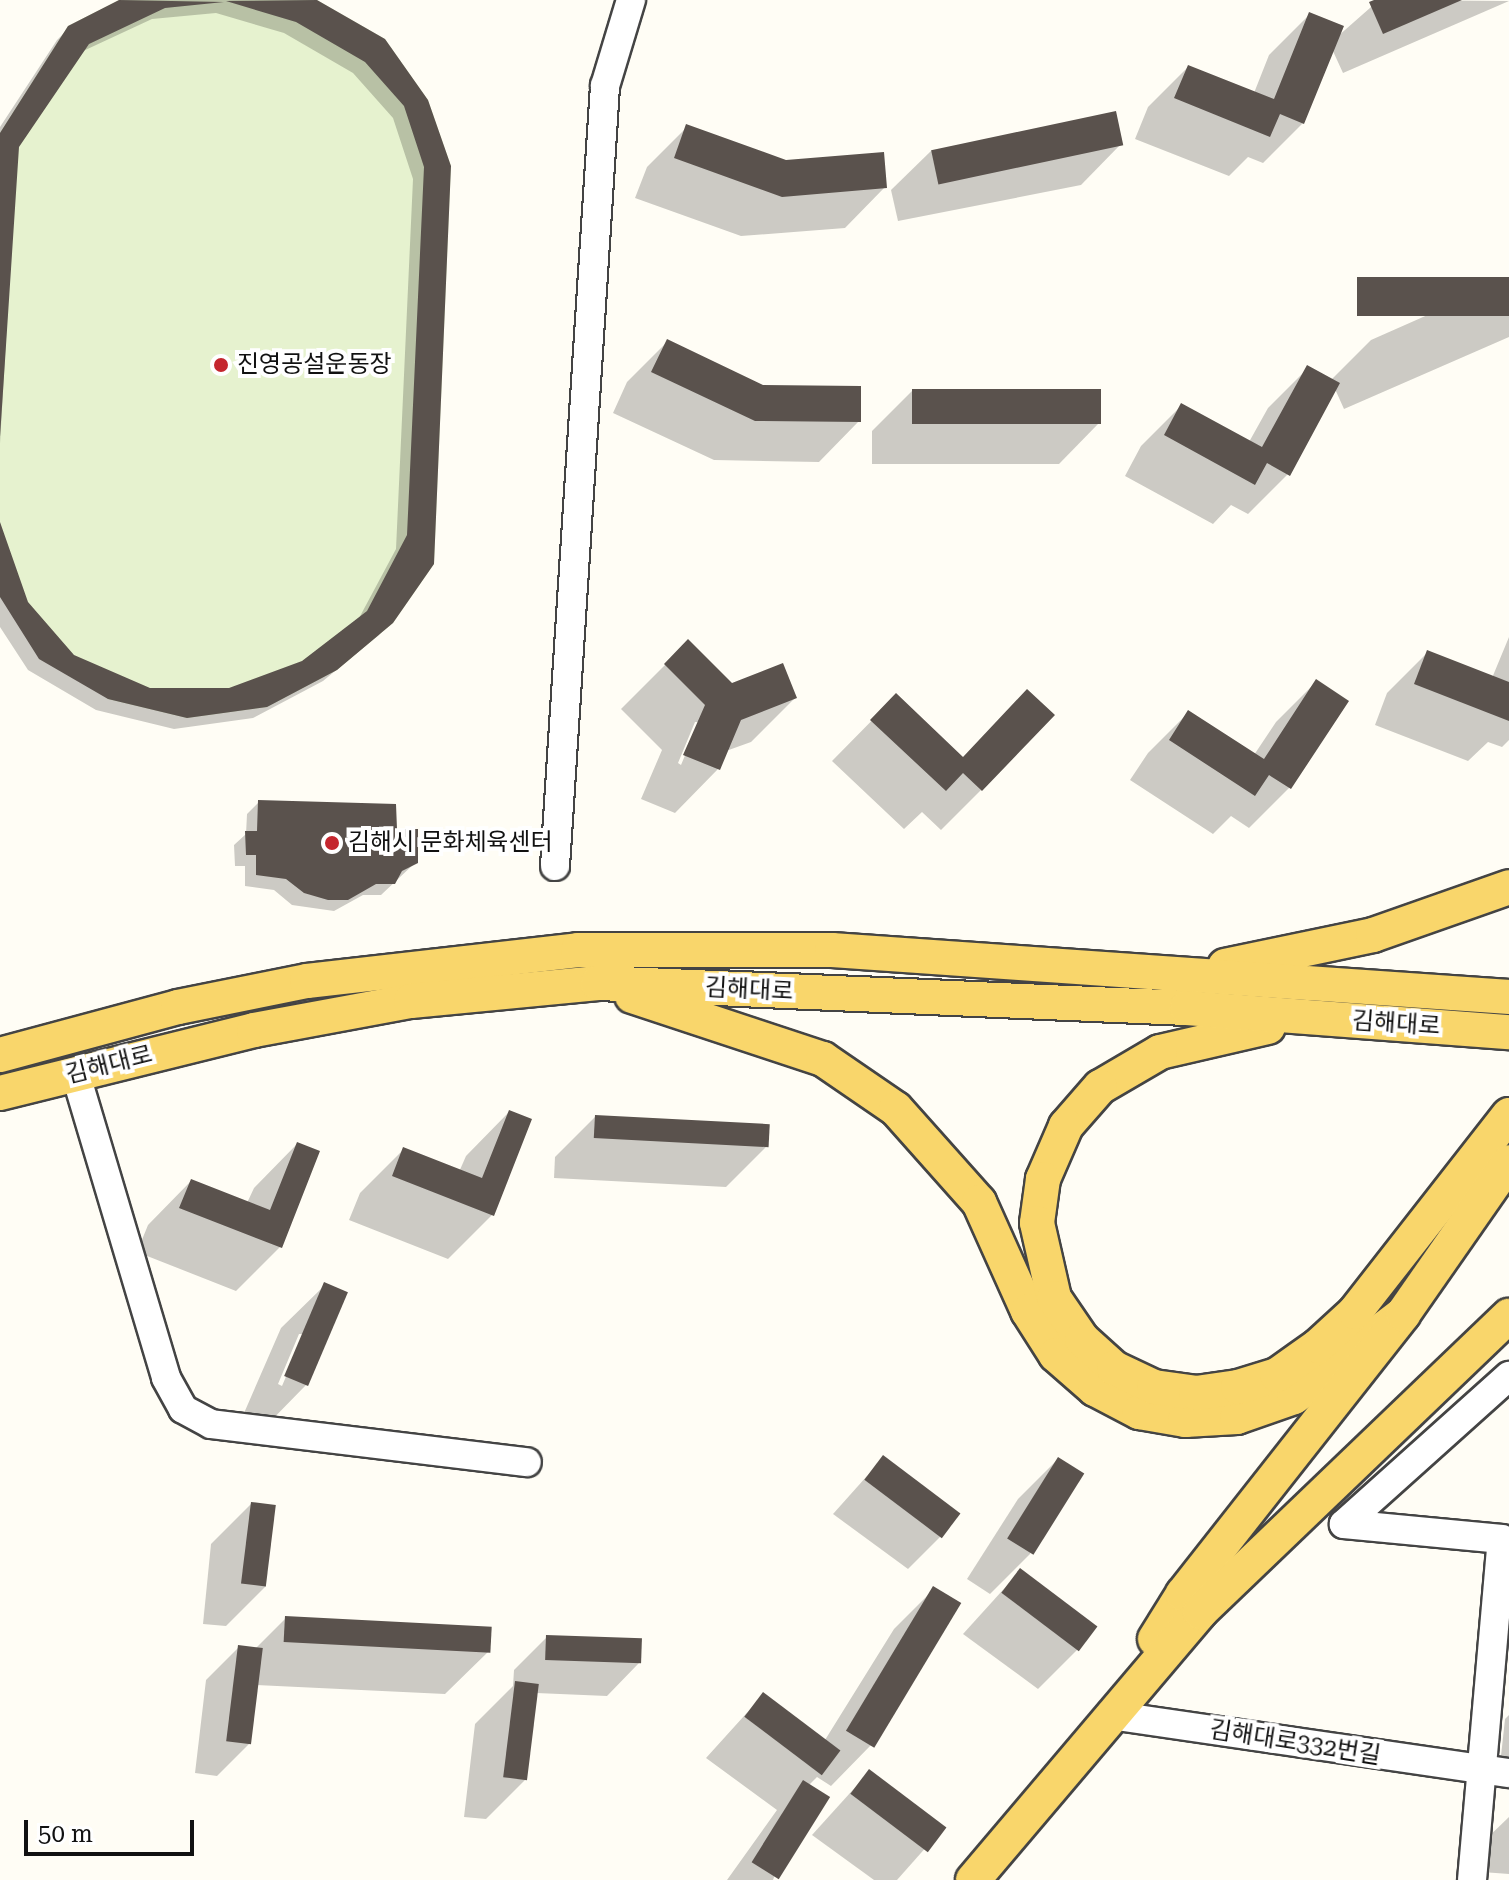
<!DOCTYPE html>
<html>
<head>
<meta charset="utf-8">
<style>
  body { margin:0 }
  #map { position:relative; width:1509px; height:1880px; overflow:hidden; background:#fffdf5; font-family:"Roboto Serif","Noto Sans KR",serif }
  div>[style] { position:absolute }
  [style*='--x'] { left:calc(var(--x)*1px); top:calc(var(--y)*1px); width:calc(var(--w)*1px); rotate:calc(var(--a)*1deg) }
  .pitch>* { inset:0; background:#e6f2cf }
  .shadow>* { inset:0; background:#0003 }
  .building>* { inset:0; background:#5a524d; transform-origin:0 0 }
  .roads { filter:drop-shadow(2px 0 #444) drop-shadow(-2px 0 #444) drop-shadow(0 2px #444) drop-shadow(0 -2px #444) }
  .minor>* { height:28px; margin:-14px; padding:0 14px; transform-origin:14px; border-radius:14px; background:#fff }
  .major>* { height:34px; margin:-17px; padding:0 17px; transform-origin:17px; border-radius:17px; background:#f9d66b }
  .dots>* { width:22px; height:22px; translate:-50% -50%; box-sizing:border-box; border:4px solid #fff; border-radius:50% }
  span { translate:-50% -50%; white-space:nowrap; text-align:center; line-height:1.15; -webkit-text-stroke:8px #fff; paint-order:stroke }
  .poi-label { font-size:24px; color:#111 }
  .left { translate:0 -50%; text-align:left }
  .street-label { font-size:24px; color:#111 }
  .scale { position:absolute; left:24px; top:1820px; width:170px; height:36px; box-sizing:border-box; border:4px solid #111; border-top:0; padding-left:10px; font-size:24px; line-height:28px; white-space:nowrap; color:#111; -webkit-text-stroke:6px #fff; paint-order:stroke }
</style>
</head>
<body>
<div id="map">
  <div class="pitch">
    <div style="clip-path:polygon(119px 0,317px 0,385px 39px,428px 100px,451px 166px,434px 564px,393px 623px,337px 670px,267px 707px,187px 718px,108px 699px,0 597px,0 133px,68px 26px)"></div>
  </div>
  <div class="shadow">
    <div style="clip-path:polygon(123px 0,312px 0,426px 101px,432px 563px,379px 635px,323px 681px,253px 718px,174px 729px,96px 710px,28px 670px,0 627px,0 526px,27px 603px,73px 657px,150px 690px,229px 690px,303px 663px,358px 620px,396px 549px,413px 179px,393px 118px,353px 73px,284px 33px,216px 13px,152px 19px,81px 52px,17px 146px,0 444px,0 127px,57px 40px,69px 28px)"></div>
    <div style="clip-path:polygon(1379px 0,1509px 1px,1343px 73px,1332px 49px,1303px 123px,1263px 163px,1248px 157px,1229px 176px,1135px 139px,1148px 107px,1188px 67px,1254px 93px,1269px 55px,1309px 15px,1337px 37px)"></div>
    <div style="clip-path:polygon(687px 127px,786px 162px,885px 187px,845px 228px,741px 236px,635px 198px,647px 167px)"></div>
    <div style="clip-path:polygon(1121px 144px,1081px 185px,898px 221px,891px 190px,932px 150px)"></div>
    <div style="clip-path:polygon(1509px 279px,1509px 337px,1344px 409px,1335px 389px,1288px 474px,1248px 514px,1231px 505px,1213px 524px,1125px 476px,1141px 446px,1181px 406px,1249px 442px,1268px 408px,1308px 368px,1331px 380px,1371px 340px)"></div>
    <div style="clip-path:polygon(667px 342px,763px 387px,859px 421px,819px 462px,714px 460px,613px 413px,627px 382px)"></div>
    <div style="clip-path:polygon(912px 391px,1099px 423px,1059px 464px,872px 464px,872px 431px)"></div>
    <div style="clip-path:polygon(1509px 637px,1509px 740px,1502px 747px,1488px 742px,1468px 761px,1375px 725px,1387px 693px,1427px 653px,1492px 678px)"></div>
    <div style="clip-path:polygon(evenodd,688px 642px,731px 686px,795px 698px,751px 742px,726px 751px,718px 769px,675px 813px,641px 799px,662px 750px,621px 709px,688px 642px,695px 722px,699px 722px,681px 765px,678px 763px,695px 722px)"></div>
    <div style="clip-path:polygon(1316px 682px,1346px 701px,1289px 788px,1249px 828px,1231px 816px,1213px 834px,1130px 780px,1148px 753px,1188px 713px,1254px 755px,1276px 722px)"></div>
    <div style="clip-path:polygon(896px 696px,981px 790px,941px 830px,922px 812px,904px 829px,832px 761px)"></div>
    <div style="clip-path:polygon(259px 802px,416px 862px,381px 895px,363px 895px,334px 911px,292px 905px,274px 890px,245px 886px,245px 866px,235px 866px,234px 845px,246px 834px,247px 814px)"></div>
    <div style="clip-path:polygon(509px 1112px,530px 1120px,492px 1215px,448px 1259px,349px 1220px,360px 1193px,403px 1150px,459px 1172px,466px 1156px)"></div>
    <div style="clip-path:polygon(595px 1117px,766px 1147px,726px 1187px,554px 1178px,555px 1157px)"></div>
    <div style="clip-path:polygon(297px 1144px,280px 1247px,236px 1291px,137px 1252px,148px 1225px,191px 1181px,247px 1203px,254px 1188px)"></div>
    <div style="clip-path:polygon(evenodd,325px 1285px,306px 1385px,263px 1429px,241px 1420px,281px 1328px,325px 1285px,299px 1334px,304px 1334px,282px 1386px,278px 1384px,299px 1334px)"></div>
    <div style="clip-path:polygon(883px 1458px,941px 1536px,908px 1569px,833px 1514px)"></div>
    <div style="clip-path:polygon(1058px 1459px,1030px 1554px,990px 1594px,967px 1579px,1018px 1499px)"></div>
    <div style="clip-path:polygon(251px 1504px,266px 1586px,226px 1626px,203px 1624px,211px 1544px)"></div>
    <div style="clip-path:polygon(1020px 1571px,1078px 1649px,1038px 1689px,963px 1634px)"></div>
    <div style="clip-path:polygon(934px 1589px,871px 1745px,831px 1786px,817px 1777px,808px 1786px,773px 1880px,727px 1880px,777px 1810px,706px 1758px,763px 1695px,825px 1740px,894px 1629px)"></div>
    <div style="clip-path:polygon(286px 1618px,489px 1651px,445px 1694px,256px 1685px,250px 1743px,217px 1776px,195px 1773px,206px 1680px,239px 1647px,255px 1649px)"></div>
    <div style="clip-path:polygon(547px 1637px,639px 1663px,607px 1696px,536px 1693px,526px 1779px,486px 1819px,464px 1817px,475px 1724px,513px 1686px,514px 1670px)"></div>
    <div style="clip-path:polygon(1509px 1715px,1509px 1757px,1501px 1756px,1505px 1719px)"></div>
    <div style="clip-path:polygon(869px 1772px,944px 1827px,897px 1880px,874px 1880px,812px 1835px)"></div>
    <div style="clip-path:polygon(1509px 1817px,1509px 1874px,1482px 1872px,1483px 1842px)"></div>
  </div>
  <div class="building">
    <div style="clip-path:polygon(119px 0,224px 2px,165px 8px,89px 44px,19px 147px,0 437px,0 133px,68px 26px)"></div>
    <div style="clip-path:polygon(317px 0,385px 39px,428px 100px,451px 166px,434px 564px,393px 623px,337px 670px,267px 707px,187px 718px,108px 699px,39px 659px,0 597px,0 522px,28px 602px,74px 655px,150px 688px,229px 688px,302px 661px,367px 611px,407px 535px,424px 167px,404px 106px,365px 62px,296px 22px,226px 1px)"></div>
    <div style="clip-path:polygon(1374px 0,1462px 0,1383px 34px,1369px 2px)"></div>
    <div style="clip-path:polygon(1309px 12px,1344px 26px,1304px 124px,1280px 114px,1270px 137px,1174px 98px,1188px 65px,1274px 99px)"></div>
    <div style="left:1116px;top:111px;width:35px;height:189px;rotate:78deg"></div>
    <div style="clip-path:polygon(686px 124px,786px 160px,884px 152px,887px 188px,782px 197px,674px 158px)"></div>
    <div style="left:1509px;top:277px;width:39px;height:152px;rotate:90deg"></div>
    <div style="clip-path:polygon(667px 339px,763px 385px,861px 386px,861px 422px,755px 421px,651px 372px)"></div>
    <div style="clip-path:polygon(1307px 365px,1340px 383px,1290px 476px,1267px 463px,1255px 485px,1164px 435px,1181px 403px,1262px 447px)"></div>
    <div style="left:912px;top:389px;width:189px;height:35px"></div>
    <div style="clip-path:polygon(688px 639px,732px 683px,783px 663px,797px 698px,741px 720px,720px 770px,683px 755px,705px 705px,664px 664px)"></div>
    <div style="clip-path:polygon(1427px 650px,1509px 682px,1509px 721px,1414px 684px)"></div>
    <div style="clip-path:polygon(1316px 679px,1349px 701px,1291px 789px,1269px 775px,1255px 796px,1169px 740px,1188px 710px,1264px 759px)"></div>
    <div style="clip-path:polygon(1027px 689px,1055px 715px,982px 791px,963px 773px,946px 791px,870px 720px,896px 693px,963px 757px)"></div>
    <div style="clip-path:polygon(258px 800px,396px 804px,397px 829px,418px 829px,418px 863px,402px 871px,395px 884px,376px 884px,348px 900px,328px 900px,304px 893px,286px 879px,256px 875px,256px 855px,246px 855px,245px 831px,257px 831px)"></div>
    <div style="clip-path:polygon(509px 1110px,532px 1119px,494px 1216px,392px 1176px,403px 1147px,482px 1178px)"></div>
    <div style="left:595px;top:1115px;width:175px;height:23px;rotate:3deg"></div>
    <div style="clip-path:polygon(297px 1142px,320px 1151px,282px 1248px,179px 1208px,191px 1179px,270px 1210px)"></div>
    <div style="left:324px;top:1282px;width:26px;height:102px;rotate:23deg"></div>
    <div style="left:883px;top:1455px;width:97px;height:31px;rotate:37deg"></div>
    <div style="left:1058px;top:1457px;width:31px;height:96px;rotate:32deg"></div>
    <div style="left:251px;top:1502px;width:25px;height:82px;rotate:7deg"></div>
    <div style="left:1020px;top:1568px;width:97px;height:31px;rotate:37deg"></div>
    <div style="left:933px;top:1586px;width:33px;height:169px;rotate:31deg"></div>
    <div style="left:285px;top:1616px;width:207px;height:26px;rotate:3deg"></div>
    <div style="left:546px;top:1635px;width:96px;height:25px;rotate:2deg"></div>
    <div style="left:238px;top:1645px;width:25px;height:97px;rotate:7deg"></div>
    <div style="left:515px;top:1681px;width:24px;height:97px;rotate:7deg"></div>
    <div style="left:763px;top:1692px;width:97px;height:31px;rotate:37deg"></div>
    <div style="left:869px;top:1769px;width:97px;height:31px;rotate:37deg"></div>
    <div style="left:803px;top:1780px;width:32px;height:97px;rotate:32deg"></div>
  </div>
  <div class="roads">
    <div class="minor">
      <div style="--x:555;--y:866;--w:782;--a:-86.33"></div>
      <div style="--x:605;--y:86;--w:90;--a:-73.2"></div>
      <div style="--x:75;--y:1072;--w:319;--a:73.4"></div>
      <div style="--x:166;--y:1378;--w:35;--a:61"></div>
      <div style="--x:183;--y:1409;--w:32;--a:28"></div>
      <div style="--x:211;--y:1424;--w:318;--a:6.9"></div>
      <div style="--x:1110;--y:1715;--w:403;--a:8.3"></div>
      <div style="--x:1472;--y:1880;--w:342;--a:-85"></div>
      <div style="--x:1502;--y:1539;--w:159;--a:-174.6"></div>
      <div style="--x:1344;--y:1524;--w:222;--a:-41.9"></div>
    </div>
    <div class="major">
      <div style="--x:1225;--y:966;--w:151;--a:-11.8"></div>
      <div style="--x:1373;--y:935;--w:144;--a:-19.4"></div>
      <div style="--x:632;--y:996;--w:201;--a:18.3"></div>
      <div style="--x:823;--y:1059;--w:88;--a:34.4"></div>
      <div style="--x:896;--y:1109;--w:125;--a:48.3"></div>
      <div style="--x:979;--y:1202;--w:120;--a:65.8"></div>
      <div style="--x:1028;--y:1311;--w:52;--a:57.5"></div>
      <div style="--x:1056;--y:1355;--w:52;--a:41.1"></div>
      <div style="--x:1095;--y:1389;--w:50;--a:27.6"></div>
      <div style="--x:1139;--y:1412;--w:47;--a:9.9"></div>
      <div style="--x:1185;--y:1420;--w:52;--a:-3.3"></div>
      <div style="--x:1237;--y:1417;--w:60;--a:-19.3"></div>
      <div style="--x:1294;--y:1397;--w:137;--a:-37.3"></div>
      <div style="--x:1268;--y:1027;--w:111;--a:167"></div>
      <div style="--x:1160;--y:1052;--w:69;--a:149.7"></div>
      <div style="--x:1100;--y:1087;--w:52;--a:131.1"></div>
      <div style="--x:1066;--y:1126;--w:58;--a:113.5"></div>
      <div style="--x:1043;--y:1179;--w:44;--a:97.8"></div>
      <div style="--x:1037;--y:1223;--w:77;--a:77.2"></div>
      <div style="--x:1054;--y:1298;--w:50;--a:55.7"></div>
      <div style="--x:1082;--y:1339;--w:43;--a:42.2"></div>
      <div style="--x:1114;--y:1368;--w:44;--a:25.4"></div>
      <div style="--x:1154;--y:1387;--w:42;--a:8.1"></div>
      <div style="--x:1196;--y:1393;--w:42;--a:-8.1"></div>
      <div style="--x:1238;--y:1387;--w:41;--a:-17.1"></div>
      <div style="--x:1277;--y:1375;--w:50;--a:-35.3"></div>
      <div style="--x:1318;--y:1346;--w:50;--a:-42.6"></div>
      <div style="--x:1355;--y:1312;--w:250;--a:-52"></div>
      <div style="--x:0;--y:1055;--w:184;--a:-15.1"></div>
      <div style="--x:178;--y:1007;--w:132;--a:-11.4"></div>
      <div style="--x:307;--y:981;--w:273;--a:-6.5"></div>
      <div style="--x:578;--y:950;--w:254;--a:0"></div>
      <div style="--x:832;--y:950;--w:679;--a:3.97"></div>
      <div style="--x:0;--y:1093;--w:262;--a:-13.9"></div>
      <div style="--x:254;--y:1030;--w:160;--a:-10.5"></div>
      <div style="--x:411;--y:1001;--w:188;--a:-5.5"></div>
      <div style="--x:598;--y:983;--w:590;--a:2.43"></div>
      <div style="--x:1187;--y:1008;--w:323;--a:4.3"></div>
      <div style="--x:1155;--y:1639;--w:53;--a:-58.1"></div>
      <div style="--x:1183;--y:1594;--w:356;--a:-51.8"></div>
      <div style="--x:1403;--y:1314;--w:185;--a:-55.1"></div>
      <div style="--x:973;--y:1880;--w:351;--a:-49.7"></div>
      <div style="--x:1200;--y:1612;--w:428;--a:-43.8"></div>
    </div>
  </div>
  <div class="dots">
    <div style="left:221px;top:365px;background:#c4262e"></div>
    <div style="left:332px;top:843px;background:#c4262e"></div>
  </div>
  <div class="poi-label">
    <span class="left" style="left:237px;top:365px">진영공설운동장</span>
    <span class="left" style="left:348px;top:843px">김해시 문화체육센터</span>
  </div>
  <div class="street-label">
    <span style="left:749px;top:990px;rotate:3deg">김해대로</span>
    <span style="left:1396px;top:1024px;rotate:4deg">김해대로</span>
    <span style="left:109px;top:1065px;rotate:-14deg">김해대로</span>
    <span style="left:1295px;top:1743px;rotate:9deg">김해대로332번길</span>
  </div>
  <div class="scale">50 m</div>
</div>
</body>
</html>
